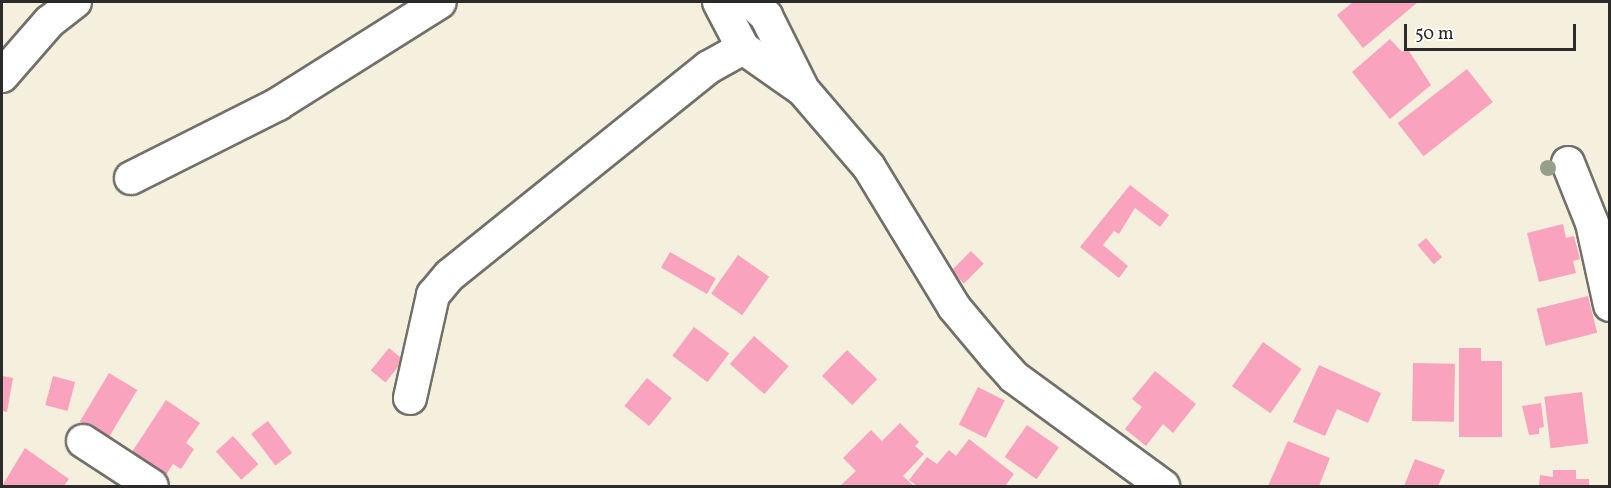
<!DOCTYPE html>
<html>
<head>
<meta charset="utf-8">
<style>
  body { margin:0 }
  #map { position:relative; width:1611px; height:488px; overflow:hidden; background:#f4f0dd; font-family:Vollkorn,serif }
  div>[style] { position:absolute }
  [style*='--x'] { left:calc(var(--x)*1px); top:calc(var(--y)*1px); width:calc(var(--w)*1px); rotate:calc(var(--a)*1deg) }
  .building>* { inset:0; background:#f9a3bf; transform-origin:0 0 }
  .roads { filter:drop-shadow(2px 0 #717069) drop-shadow(-2px 0 #717069) drop-shadow(0 2px #717069) drop-shadow(0 -2px #717069) }
  .minor>* { height:32px; margin:-16px; padding:0 16px; transform-origin:16px; border-radius:16px; background:#fff }
  .trees>* { width:16px; height:16px; margin:-8px; border-radius:50%; background:#969f8a }
  span { translate:-50% -50%; white-space:nowrap; text-align:center; line-height:1.15; -webkit-text-stroke:4.5px #fdfcf7; paint-order:stroke }
  .frame { position:absolute; inset:0; border:3px solid #2b2b2b; pointer-events:none }
  .scale { position:absolute; left:1404px; top:24px; width:172px; height:27px; box-sizing:border-box; border:3px solid #2b2b2b; border-top:0; padding-left:8px; font-size:18px; line-height:21px; white-space:nowrap; color:#2b2b2b; -webkit-text-stroke:4px #fdfcf7; paint-order:stroke }
</style>
</head>
<body>
<div id="map">
  <div class="building">
    <div style="clip-path:polygon(1353px 2px,1418px 2px,1363px 48px,1337px 15px)"></div>
    <div style="clip-path:polygon(1390px 39px,1402px 52px,1407px 48px,1431px 85px,1390px 119px,1352px 72px)"></div>
    <div style="left:1467px;top:69px;width:42px;height:88px;rotate:52deg"></div>
    <div style="clip-path:polygon(1130px 185px,1169px 215px,1160px 227px,1135px 208px,1119px 234px,1114px 231px,1103px 245px,1128px 266px,1119px 278px,1080px 247px)"></div>
    <div style="clip-path:polygon(1563px 224px,1566px 238px,1574px 236px,1580px 259px,1573px 261px,1576px 273px,1539px 282px,1527px 233px)"></div>
    <div style="left:1426px;top:238px;width:25px;height:11px;rotate:50deg"></div>
    <div style="left:971px;top:251px;width:18px;height:28px;rotate:45deg"></div>
    <div style="left:670px;top:252px;width:53px;height:18px;rotate:30deg"></div>
    <div style="left:738px;top:255px;width:38px;height:47px;rotate:35deg"></div>
    <div style="left:1588px;top:296px;width:38px;height:53px;rotate:76deg"></div>
    <div style="left:694px;top:327px;width:44px;height:36px;rotate:37deg"></div>
    <div style="left:754px;top:336px;width:46px;height:37px;rotate:41deg"></div>
    <div style="left:1263px;top:342px;width:47px;height:54px;rotate:35deg"></div>
    <div style="left:389px;top:348px;width:19px;height:29px;rotate:39deg"></div>
    <div style="clip-path:polygon(1459px 348px,1481px 348px,1481px 361px,1502px 361px,1502px 437px,1459px 437px)"></div>
    <div style="left:847px;top:350px;width:42px;height:36px;rotate:44deg"></div>
    <div style="left:1413px;top:363px;width:42px;height:58px;rotate:1deg"></div>
    <div style="clip-path:polygon(1319px 365px,1381px 393px,1368px 423px,1337px 409px,1325px 436px,1293px 422px)"></div>
    <div style="clip-path:polygon(1155px 371px,1196px 404px,1173px 433px,1163px 424px,1146px 446px,1125px 429px,1142px 407px,1132px 399px)"></div>
    <div style="left:109px;top:373px;width:33px;height:57px;rotate:31deg"></div>
    <div style="clip-path:polygon(2px 376px,13px 378px,7px 412px,2px 411px)"></div>
    <div style="left:53px;top:376px;width:23px;height:30px;rotate:15deg"></div>
    <div style="left:647px;top:378px;width:32px;height:36px;rotate:39deg"></div>
    <div style="left:978px;top:387px;width:30px;height:42px;rotate:27deg"></div>
    <div style="left:1582px;top:392px;width:52px;height:38px;rotate:83deg"></div>
    <div style="clip-path:polygon(166px 400px,200px 423px,186px 443px,194px 449px,181px 469px,173px 464px,164px 478px,130px 455px)"></div>
    <div style="clip-path:polygon(1541px 403px,1544px 427px,1539px 428px,1539px 434px,1529px 435px,1522px 406px)"></div>
    <div style="left:268px;top:421px;width:40px;height:21px;rotate:53deg"></div>
    <div style="clip-path:polygon(900px 423px,919px 442px,915px 446px,924px 454px,903px 476px,914px 486px,840px 486px,856px 471px,843px 458px,871px 430px,882px 441px)"></div>
    <div style="left:1027px;top:425px;width:39px;height:39px;rotate:35deg"></div>
    <div style="left:233px;top:436px;width:38px;height:23px;rotate:48deg"></div>
    <div style="clip-path:polygon(969px 439px,1014px 474px,1005px 486px,917px 486px,909px 480px,927px 457px,937px 464px,949px 450px,956px 456px)"></div>
    <div style="clip-path:polygon(1288px 441px,1330px 458px,1319px 486px,1268px 486px)"></div>
    <div style="clip-path:polygon(25px 448px,69px 479px,64px 486px,2px 486px)"></div>
    <div style="clip-path:polygon(1415px 459px,1445px 470px,1438px 486px,1404px 486px)"></div>
    <div style="clip-path:polygon(1553px 470px,1576px 470px,1576px 479px,1589px 479px,1589px 486px,1539px 486px,1540px 475px,1553px 477px)"></div>
  </div>
  <div class="roads">
    <div class="minor">
      <div style="--x:719;--y:2;--w:52;--a:62.4"></div>
      <div style="--x:743;--y:48;--w:73;--a:35"></div>
      <div style="--x:803;--y:90;--w:101;--a:49.4"></div>
      <div style="--x:869;--y:167;--w:164;--a:58.7"></div>
      <div style="--x:954;--y:307;--w:64;--a:50.1"></div>
      <div style="--x:995;--y:356;--w:28;--a:48"></div>
      <div style="--x:1014;--y:377;--w:185;--a:36.2"></div>
      <div style="--x:751;--y:2;--w:21;--a:43"></div>
      <div style="--x:766;--y:16;--w:78;--a:63.4"></div>
      <div style="--x:2;--y:76;--w:72;--a:-49"></div>
      <div style="--x:49;--y:22;--w:33;--a:-38"></div>
      <div style="--x:1568;--y:163;--w:65;--a:68.2"></div>
      <div style="--x:1592;--y:223;--w:84;--a:77.6"></div>
      <div style="--x:131;--y:178;--w:165;--a:-26.7"></div>
      <div style="--x:278;--y:104;--w:191;--a:-32.2"></div>
      <div style="--x:410;--y:398;--w:106;--a:-77.4"></div>
      <div style="--x:433;--y:295;--w:26;--a:-50"></div>
      <div style="--x:450;--y:275;--w:332;--a:-38.8"></div>
      <div style="--x:709;--y:67;--w:39;--a:-29"></div>
      <div style="--x:83;--y:441;--w:82;--a:33.1"></div>
    </div>
  </div>
  <div class="trees">
    <div style="left:1548px;top:168px"></div>
  </div>
  <div class="frame"></div>
  <div class="scale">50 m</div>
</div>
</body>
</html>
